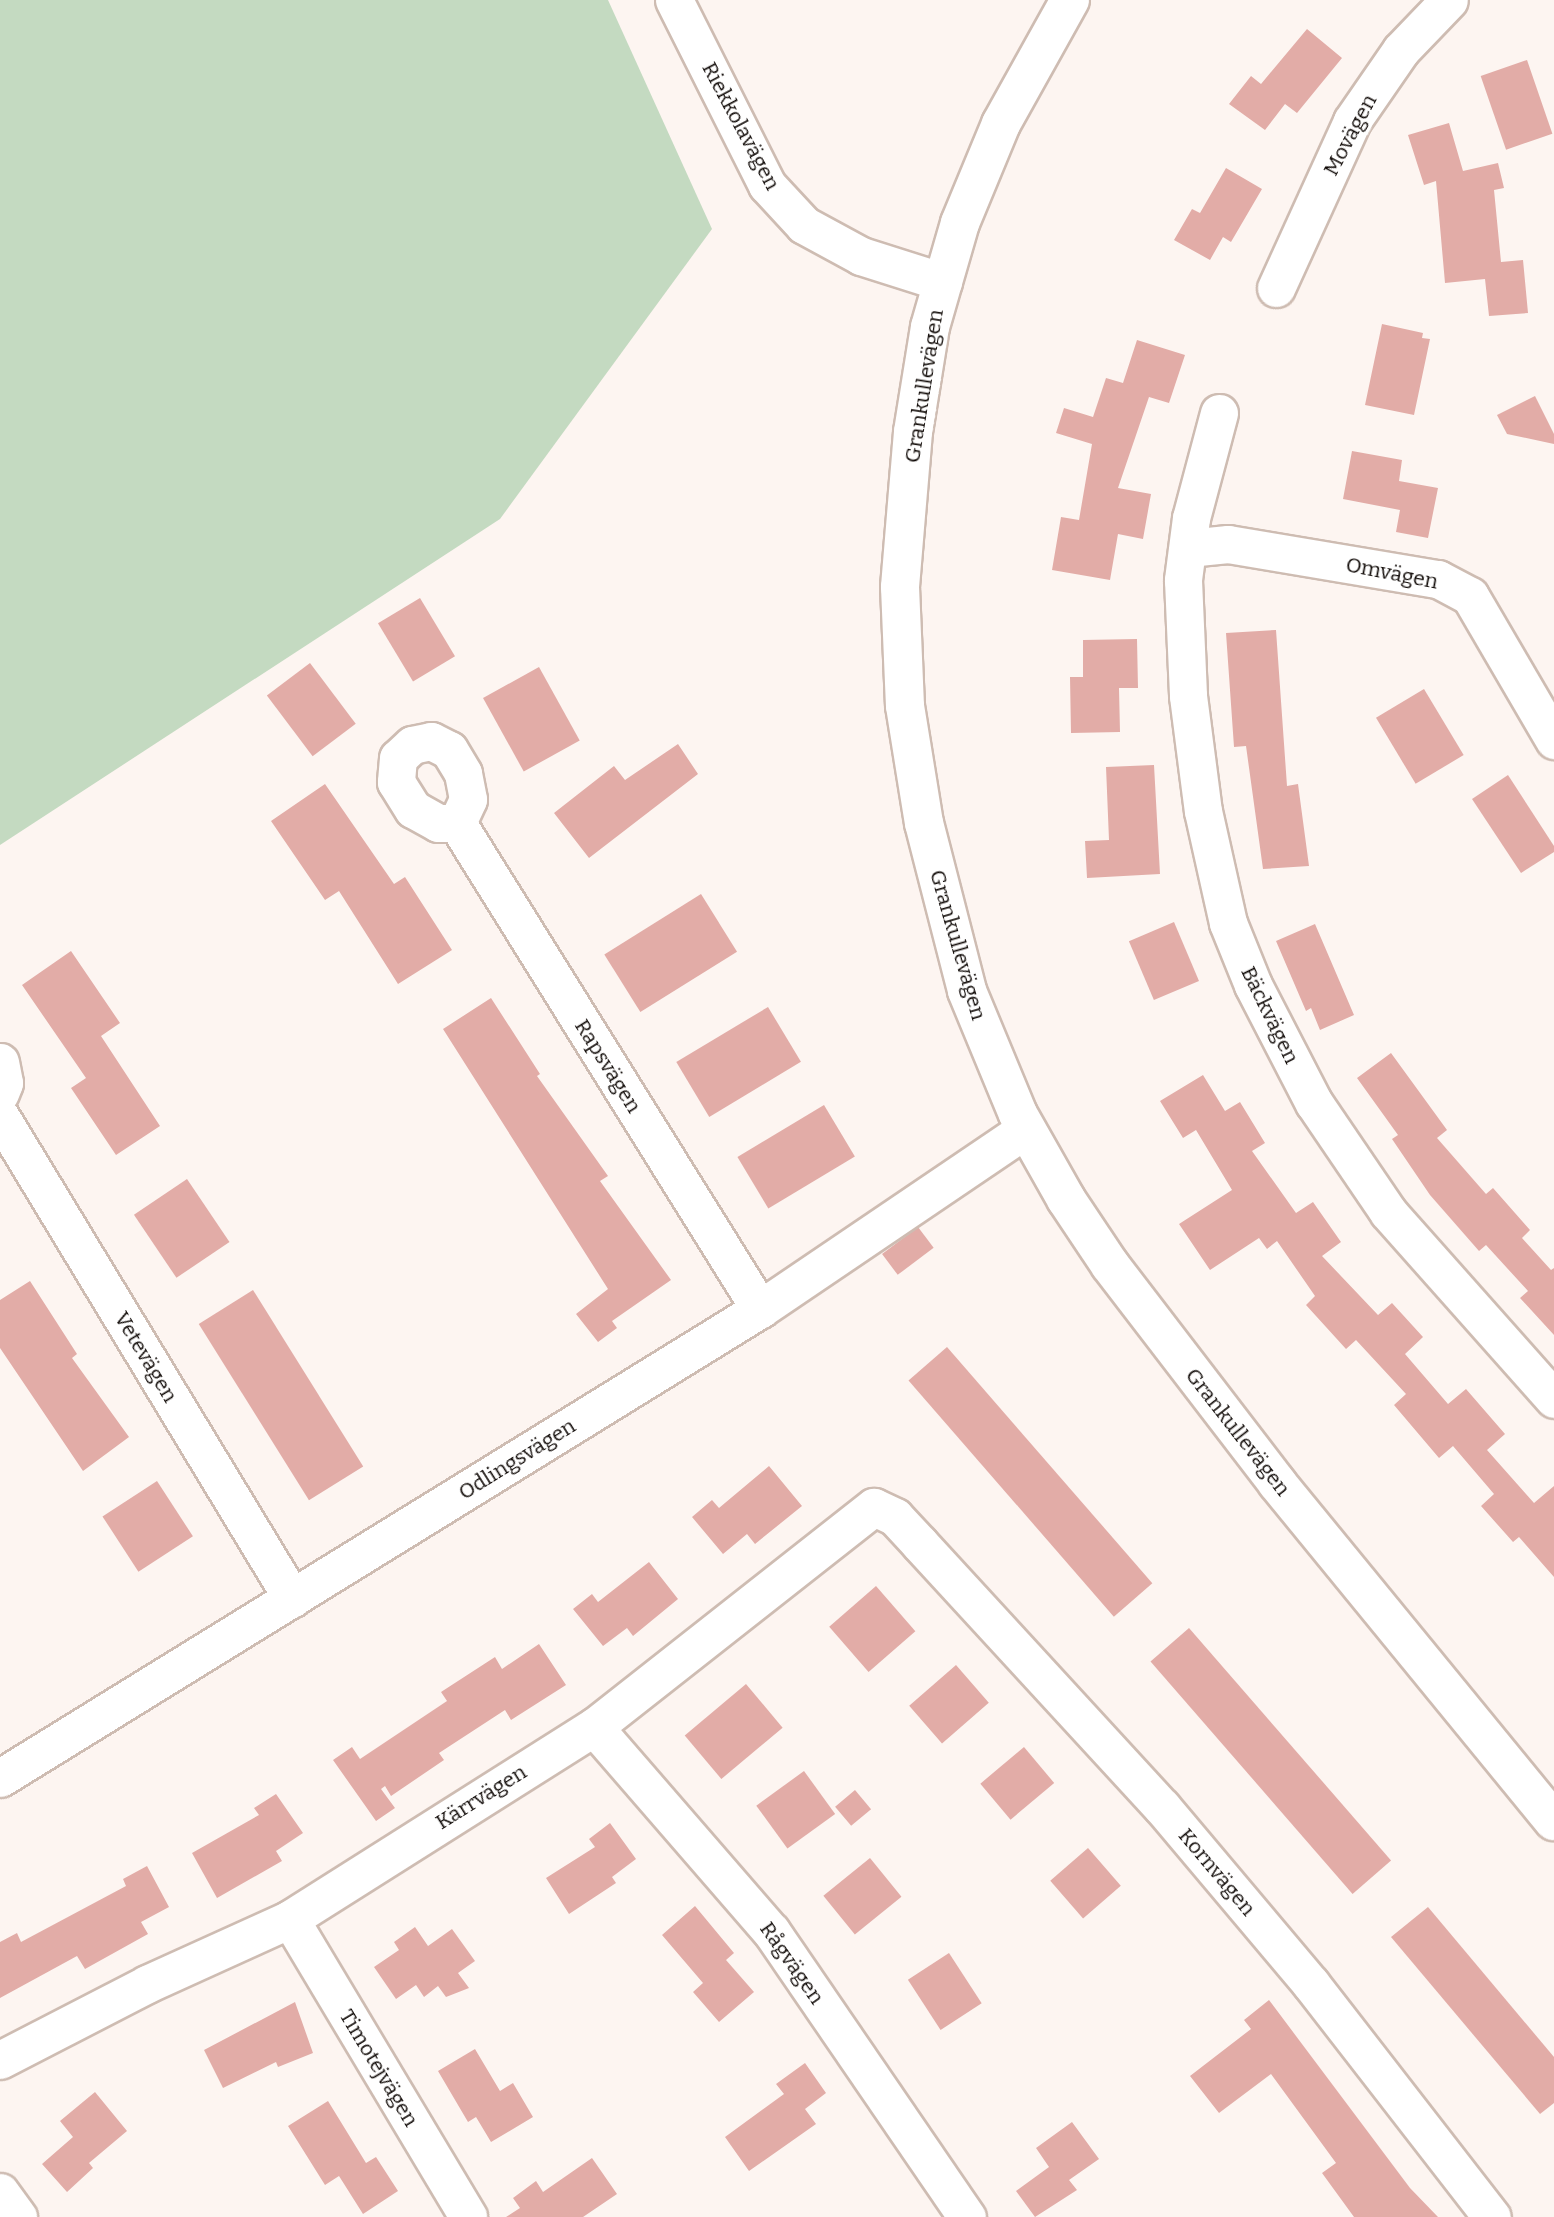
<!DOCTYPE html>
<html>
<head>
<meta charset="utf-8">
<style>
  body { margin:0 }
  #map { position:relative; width:1554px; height:2217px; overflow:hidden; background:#fdf5f1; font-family:Bitter,serif }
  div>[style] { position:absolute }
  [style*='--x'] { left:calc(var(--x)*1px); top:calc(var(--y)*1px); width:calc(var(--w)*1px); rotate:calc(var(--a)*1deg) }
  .green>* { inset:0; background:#c4dac1 }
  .building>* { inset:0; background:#e2aca7; transform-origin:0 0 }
  .roads { filter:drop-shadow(2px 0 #cebcb2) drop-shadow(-2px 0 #cebcb2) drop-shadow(0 2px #cebcb2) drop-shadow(0 -2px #cebcb2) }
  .street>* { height:37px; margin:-18.5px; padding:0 18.5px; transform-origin:18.5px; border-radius:18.5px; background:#fff }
  .secondary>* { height:38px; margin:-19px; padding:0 19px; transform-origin:19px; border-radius:19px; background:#fff }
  span { translate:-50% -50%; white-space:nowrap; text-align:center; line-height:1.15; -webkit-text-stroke:7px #fff; paint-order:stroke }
  .street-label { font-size:21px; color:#110b08 }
</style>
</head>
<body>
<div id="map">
  <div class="green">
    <div style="clip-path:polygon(0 0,608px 0,712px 229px,500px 519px,0 845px)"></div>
  </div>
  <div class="building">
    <div style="clip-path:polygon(1307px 29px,1342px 58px,1297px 113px,1285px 104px,1265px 130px,1229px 104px,1251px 76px,1261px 84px)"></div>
    <div style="left:1527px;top:60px;width:78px;height:49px;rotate:71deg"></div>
    <div style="clip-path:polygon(1449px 123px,1463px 171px,1498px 163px,1504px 188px,1494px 190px,1501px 262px,1523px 260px,1528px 313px,1489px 316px,1485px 279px,1445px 283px,1436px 181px,1424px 185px,1408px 135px)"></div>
    <div style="clip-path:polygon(1226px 168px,1262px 189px,1231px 242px,1223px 237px,1210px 260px,1174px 240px,1192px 209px,1200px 213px)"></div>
    <div style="clip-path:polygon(1382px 324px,1423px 333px,1422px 338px,1430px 339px,1414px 415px,1365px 405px)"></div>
    <div style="clip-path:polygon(1137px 340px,1185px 355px,1169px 403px,1149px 397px,1118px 488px,1151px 494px,1143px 539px,1118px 534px,1110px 580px,1052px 570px,1061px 517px,1079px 520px,1092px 444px,1056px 433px,1064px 408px,1093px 417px,1106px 378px,1123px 383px)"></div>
    <div style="clip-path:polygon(1535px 396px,1554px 434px,1554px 444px,1507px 434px,1497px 415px)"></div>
    <div style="clip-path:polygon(1352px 451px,1402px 460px,1399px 481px,1438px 488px,1428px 538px,1396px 532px,1400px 510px,1343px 499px)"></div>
    <div style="left:420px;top:598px;width:68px;height:49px;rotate:59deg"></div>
    <div style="clip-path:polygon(1276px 630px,1287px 786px,1298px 784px,1309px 866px,1263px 869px,1246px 746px,1234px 747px,1226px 633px)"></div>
    <div style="clip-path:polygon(1137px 639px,1138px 688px,1119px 688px,1120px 732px,1071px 733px,1070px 677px,1083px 677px,1083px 640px)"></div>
    <div style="left:310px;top:663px;width:76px;height:54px;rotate:53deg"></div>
    <div style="left:539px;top:667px;width:84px;height:64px;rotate:61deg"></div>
    <div style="left:1424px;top:689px;width:77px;height:56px;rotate:59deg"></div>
    <div style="clip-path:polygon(678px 744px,698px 774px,589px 858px,554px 813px,614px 766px,625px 780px)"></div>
    <div style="clip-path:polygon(1154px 765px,1160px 874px,1087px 878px,1085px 841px,1109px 840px,1106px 767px)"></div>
    <div style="clip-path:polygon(1508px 775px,1554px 846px,1554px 852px,1521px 873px,1472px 799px)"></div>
    <div style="clip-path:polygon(325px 784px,394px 884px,405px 877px,452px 950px,398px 984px,339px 891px,325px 900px,271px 821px)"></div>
    <div style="left:701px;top:894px;width:68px;height:114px;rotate:58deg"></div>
    <div style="left:1174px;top:922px;width:64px;height:49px;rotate:67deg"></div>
    <div style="clip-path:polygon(1315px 924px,1354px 1015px,1320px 1030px,1311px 1008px,1306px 1011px,1276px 941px)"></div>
    <div style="clip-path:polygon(71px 951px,120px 1023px,101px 1036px,160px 1126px,116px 1155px,71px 1088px,86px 1078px,22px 985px)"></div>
    <div style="clip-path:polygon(491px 998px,540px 1074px,537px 1076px,608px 1176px,600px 1181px,671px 1280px,612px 1321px,617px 1328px,598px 1342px,576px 1314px,608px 1289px,443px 1029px)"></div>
    <div style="left:768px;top:1007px;width:64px;height:107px;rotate:59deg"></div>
    <div style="clip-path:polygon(1391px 1053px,1447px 1130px,1437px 1138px,1486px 1194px,1493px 1188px,1530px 1230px,1522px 1238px,1551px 1270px,1554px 1268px,1554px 1335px,1520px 1298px,1528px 1291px,1486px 1245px,1479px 1251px,1430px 1195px,1392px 1139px,1398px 1135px,1357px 1078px)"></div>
    <div style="clip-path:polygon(1203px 1075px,1225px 1111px,1240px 1102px,1265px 1143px,1252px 1151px,1296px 1213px,1313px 1202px,1341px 1242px,1322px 1256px,1378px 1315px,1392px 1303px,1423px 1337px,1405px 1354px,1448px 1404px,1466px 1389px,1505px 1434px,1487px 1450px,1534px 1503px,1554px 1486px,1554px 1577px,1519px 1537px,1513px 1542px,1481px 1506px,1494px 1494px,1453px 1446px,1439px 1458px,1394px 1405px,1406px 1394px,1356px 1340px,1346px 1349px,1306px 1305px,1315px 1296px,1277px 1241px,1267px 1249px,1259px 1238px,1210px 1270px,1179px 1224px,1232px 1190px,1196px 1130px,1183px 1138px,1160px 1101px)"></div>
    <div style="left:824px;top:1105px;width:60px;height:101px;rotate:59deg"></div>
    <div style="left:187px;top:1179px;width:76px;height:64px;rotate:56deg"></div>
    <div style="left:918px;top:1227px;width:26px;height:45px;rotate:53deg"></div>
    <div style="clip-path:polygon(30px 1281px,77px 1354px,72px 1358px,129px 1437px,83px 1471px,0 1348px,0 1300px)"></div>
    <div style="left:253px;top:1290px;width:208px;height:64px;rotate:58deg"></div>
    <div style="left:947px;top:1347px;width:313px;height:51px;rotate:49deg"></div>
    <div style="clip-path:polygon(769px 1466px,802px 1506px,755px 1544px,747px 1534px,723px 1554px,692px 1517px,712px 1500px,719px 1508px)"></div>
    <div style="left:157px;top:1481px;width:66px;height:65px;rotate:57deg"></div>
    <div style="clip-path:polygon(649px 1562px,678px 1599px,633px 1636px,627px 1628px,603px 1646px,573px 1609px,592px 1594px,598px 1602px)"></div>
    <div style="left:876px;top:1586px;width:60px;height:62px;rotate:49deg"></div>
    <div style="left:1189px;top:1628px;width:308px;height:51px;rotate:49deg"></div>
    <div style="clip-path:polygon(539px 1644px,566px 1685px,511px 1720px,505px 1710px,439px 1753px,444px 1760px,391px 1796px,385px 1786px,381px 1789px,395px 1808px,376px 1821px,333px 1760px,352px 1747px,360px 1759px,447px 1701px,441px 1692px,495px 1657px,502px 1669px)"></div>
    <div style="left:956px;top:1665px;width:50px;height:62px;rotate:49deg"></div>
    <div style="left:746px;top:1684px;width:57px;height:80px;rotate:50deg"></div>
    <div style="left:1024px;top:1747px;width:47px;height:57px;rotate:50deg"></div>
    <div style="left:804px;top:1771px;width:53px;height:59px;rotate:54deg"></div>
    <div style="left:855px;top:1790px;width:25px;height:26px;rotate:50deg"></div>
    <div style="clip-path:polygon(276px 1794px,303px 1833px,276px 1851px,282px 1861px,217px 1898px,192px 1853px,259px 1815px,254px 1808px)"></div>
    <div style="clip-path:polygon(610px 1823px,636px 1859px,612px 1877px,616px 1883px,569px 1914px,546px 1878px,595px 1847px,589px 1839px)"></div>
    <div style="left:1088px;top:1848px;width:50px;height:50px;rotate:49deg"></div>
    <div style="left:870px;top:1858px;width:50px;height:60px;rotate:51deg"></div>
    <div style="clip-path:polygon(147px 1866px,169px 1907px,141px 1922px,148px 1934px,85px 1969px,77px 1956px,0 1998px,0 1942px,17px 1933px,21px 1942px,126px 1886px,123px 1879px)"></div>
    <div style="clip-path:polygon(695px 1906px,734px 1953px,726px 1960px,754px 1992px,719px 2022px,693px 1992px,703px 1983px,662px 1935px)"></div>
    <div style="clip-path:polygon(1428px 1907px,1554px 2057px,1554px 2103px,1540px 2114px,1391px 1937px)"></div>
    <div style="clip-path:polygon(415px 1927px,428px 1946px,452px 1929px,475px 1961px,458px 1973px,469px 1988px,446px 1997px,438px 1986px,424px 1997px,416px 1985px,396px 1999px,374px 1967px,399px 1950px,394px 1942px)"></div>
    <div style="left:949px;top:1953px;width:60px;height:49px;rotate:57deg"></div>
    <div style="clip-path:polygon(1269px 2000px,1410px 2188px,1438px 2217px,1354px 2217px,1322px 2173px,1336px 2163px,1271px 2074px,1219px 2113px,1190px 2076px,1251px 2029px,1244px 2020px)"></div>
    <div style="clip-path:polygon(295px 2002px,313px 2053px,278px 2067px,276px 2062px,223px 2088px,204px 2050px)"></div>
    <div style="clip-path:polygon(475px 2049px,500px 2091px,513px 2083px,533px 2117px,491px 2142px,476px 2117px,468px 2122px,438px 2071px)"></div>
    <div style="clip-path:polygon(805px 2063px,826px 2093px,805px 2109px,816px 2124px,749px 2171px,725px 2137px,784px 2094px,776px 2084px)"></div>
    <div style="clip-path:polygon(95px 2092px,127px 2131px,89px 2163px,93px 2168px,67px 2192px,42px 2164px,73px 2137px,60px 2121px)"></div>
    <div style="clip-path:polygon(328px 2101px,366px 2163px,376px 2157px,398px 2191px,363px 2214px,339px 2176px,325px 2185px,288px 2126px)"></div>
    <div style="clip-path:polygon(1072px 2122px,1099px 2159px,1069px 2180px,1077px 2190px,1035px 2217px,1016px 2191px,1049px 2167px,1036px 2148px)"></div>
    <div style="clip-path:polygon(592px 2158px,617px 2194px,583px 2217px,506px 2217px,520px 2208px,513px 2198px,536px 2181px,543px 2192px)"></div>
  </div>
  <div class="roads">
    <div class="street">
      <div style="--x:674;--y:0;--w:207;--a:63.3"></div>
      <div style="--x:767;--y:185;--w:54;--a:47.2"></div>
      <div style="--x:804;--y:225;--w:65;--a:28.5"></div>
      <div style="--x:861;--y:256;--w:86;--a:17.6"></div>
      <div style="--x:1276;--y:288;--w:183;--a:-65.5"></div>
      <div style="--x:1352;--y:121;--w:86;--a:-55.4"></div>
      <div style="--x:1401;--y:50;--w:69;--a:-46.2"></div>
      <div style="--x:1219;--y:413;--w:109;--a:104.9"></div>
      <div style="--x:1191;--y:518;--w:63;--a:97.4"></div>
      <div style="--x:1183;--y:580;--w:116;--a:87.5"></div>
      <div style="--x:1188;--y:696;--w:116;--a:82.6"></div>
      <div style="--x:1203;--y:811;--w:115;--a:77.4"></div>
      <div style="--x:1228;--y:923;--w:67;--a:68"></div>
      <div style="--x:1253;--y:985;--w:133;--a:62.7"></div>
      <div style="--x:1314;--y:1103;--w:132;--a:55.8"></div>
      <div style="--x:1388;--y:1212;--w:250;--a:48.4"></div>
      <div style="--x:1188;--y:548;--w:40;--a:-5.7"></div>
      <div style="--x:1228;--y:544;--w:213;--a:9.5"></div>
      <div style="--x:1438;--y:579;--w:36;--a:28"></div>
      <div style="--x:1470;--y:596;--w:167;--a:59.7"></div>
      <div style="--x:457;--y:823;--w:26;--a:-65"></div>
      <div style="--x:468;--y:799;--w:26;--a:-101"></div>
      <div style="--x:463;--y:773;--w:27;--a:-121"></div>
      <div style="--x:449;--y:750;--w:20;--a:-153"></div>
      <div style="--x:431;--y:741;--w:19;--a:168"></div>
      <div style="--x:412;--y:745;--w:19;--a:137"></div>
      <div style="--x:398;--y:758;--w:24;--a:95"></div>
      <div style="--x:396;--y:782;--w:32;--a:58"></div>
      <div style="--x:413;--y:809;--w:29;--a:29"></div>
      <div style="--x:438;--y:823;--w:19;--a:0"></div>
      <div style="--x:457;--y:823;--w:573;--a:58.06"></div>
      <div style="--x:0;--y:1062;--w:21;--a:79"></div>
      <div style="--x:4;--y:1083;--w:11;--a:112"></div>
      <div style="--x:0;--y:1116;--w:564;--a:58.79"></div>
      <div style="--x:594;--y:1727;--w:270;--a:49.1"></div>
      <div style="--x:771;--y:1931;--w:347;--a:55.6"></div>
      <div style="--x:0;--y:1778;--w:893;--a:-31.68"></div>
      <div style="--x:760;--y:1309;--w:321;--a:-34.1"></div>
      <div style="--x:290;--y:1919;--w:347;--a:59.1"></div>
      <div style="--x:0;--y:2060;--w:165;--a:-27.3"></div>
      <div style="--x:147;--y:1984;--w:157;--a:-24.4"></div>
      <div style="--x:290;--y:1919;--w:360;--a:-32.3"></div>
      <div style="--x:594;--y:1727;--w:356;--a:-38.2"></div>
      <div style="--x:874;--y:1507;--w:23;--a:25"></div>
      <div style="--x:895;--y:1517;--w:37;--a:47"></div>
      <div style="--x:920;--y:1544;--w:357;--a:47.4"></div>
      <div style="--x:1162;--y:1807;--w:231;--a:49.9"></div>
      <div style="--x:1311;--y:1984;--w:295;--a:52.2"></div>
      <div style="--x:0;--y:2192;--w:31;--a:54"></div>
    </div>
    <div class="secondary">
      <div style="--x:1070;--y:0;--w:142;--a:119.1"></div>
      <div style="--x:1001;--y:124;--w:107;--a:112.5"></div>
      <div style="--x:960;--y:223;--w:108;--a:106.1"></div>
      <div style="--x:930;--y:327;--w:106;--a:99.2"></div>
      <div style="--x:913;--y:432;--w:156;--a:94.8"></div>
      <div style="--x:900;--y:587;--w:119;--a:87.6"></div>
      <div style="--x:905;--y:706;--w:119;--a:80.8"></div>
      <div style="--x:924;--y:823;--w:173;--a:75.6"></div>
      <div style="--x:967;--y:991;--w:133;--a:67.5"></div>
      <div style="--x:1018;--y:1114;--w:98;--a:60.5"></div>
      <div style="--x:1066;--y:1199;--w:79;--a:56.3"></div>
      <div style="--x:1110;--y:1265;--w:275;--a:52.5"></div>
      <div style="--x:1277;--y:1483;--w:437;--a:50.7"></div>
    </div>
  </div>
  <div class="street-label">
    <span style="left:741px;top:126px;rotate:62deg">Riekkolavägen</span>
    <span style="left:1350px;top:135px;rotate:-62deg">Movägen</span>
    <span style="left:924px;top:386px;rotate:-81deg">Grankullevägen</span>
    <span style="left:1392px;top:573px;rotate:11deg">Omvägen</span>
    <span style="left:958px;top:945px;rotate:74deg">Grankullevägen</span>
    <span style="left:1270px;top:1015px;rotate:64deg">Bäckvägen</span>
    <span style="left:608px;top:1066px;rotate:58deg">Rapsvägen</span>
    <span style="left:146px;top:1357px;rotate:59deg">Vetevägen</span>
    <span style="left:1238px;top:1432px;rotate:52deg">Grankullevägen</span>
    <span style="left:517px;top:1459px;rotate:-32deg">Odlingsvägen</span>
    <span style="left:481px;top:1797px;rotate:-32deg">Kärrvägen</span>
    <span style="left:1217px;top:1872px;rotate:50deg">Kornvägen</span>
    <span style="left:792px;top:1963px;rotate:55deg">Rågvägen</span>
    <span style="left:379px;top:2068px;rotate:59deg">Timotejvägen</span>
  </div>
</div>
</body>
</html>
